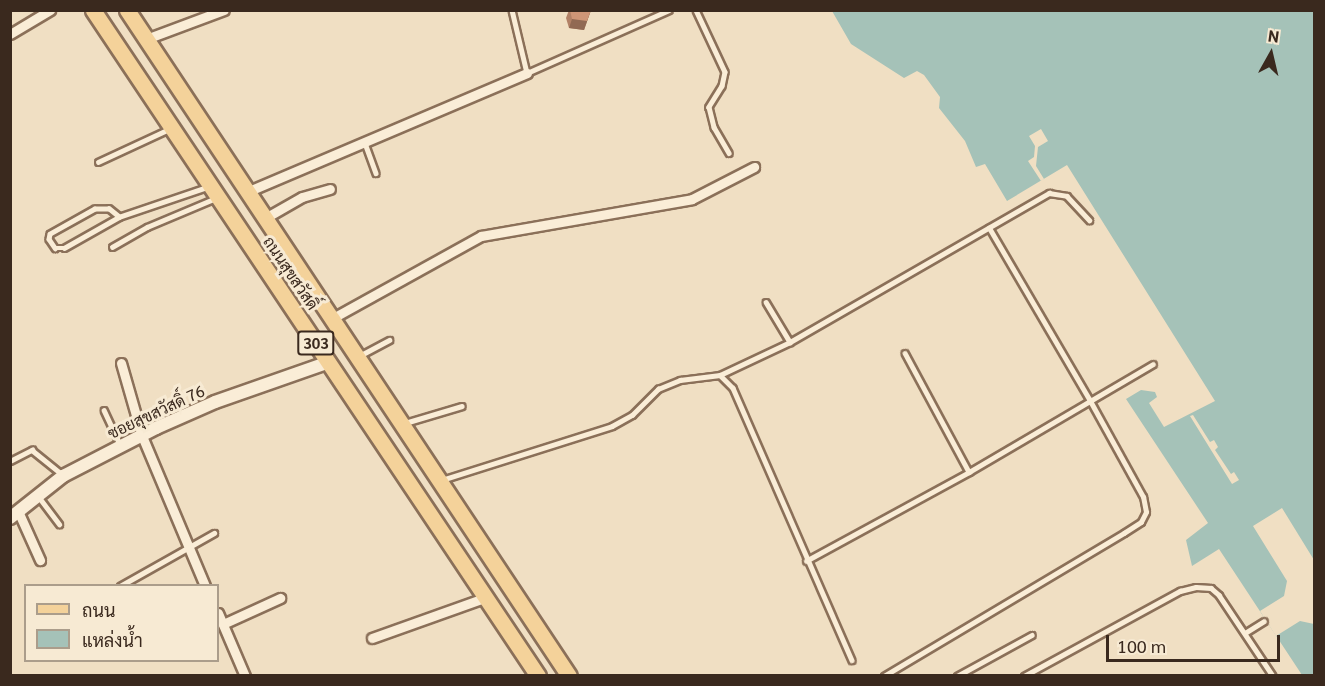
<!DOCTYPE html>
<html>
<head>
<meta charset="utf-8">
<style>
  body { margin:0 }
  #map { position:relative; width:1325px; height:686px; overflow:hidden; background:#f0dfc3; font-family:Georgia,Sarabun,serif }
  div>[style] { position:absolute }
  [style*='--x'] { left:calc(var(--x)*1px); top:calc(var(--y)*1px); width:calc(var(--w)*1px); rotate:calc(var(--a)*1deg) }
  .water>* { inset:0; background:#a5c2b8 }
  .pier>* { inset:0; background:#f0dfc3 }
  .roads { filter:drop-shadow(2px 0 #8b7059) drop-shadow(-2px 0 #8b7059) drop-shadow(0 2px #8b7059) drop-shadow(0 -2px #8b7059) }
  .service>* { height:4.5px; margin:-2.25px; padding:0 2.25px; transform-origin:2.25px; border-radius:2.25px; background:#faedd7 }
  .minor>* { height:9px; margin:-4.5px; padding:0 4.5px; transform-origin:4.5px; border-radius:4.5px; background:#faedd7 }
  .tertiary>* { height:12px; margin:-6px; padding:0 6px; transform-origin:6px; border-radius:6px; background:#faedd7 }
  .primary>* { height:15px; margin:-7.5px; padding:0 7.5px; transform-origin:7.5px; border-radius:7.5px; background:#f4d29a }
  .wall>* { inset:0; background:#b28166 }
  .shaded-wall>* { inset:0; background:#916953 }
  .building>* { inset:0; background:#cf9677 }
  span { translate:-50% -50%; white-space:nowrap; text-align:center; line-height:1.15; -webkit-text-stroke:6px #f7ead3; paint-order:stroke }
  .shield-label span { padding:2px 4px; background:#f7ead3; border:2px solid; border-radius:4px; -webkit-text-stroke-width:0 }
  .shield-label { font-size:15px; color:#3a291e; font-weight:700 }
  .street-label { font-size:16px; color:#3a291e }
  .frame { position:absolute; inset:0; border:12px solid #3a291e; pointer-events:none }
  .legend { position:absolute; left:24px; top:584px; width:195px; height:78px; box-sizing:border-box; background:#f7ead3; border:2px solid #ab9d8b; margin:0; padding:8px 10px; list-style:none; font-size:18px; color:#3a291e }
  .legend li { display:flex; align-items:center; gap:12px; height:30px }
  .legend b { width:30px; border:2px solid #ab9d8b }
  .north { position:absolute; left:1241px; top:24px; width:60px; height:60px; -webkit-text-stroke:4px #f7ead3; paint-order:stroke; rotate:8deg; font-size:16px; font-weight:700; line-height:24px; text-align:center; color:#3a291e }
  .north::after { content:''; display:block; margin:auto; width:21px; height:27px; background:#3a291e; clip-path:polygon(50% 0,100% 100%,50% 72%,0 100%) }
  .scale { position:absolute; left:1106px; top:635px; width:174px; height:27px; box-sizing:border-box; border:3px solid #3a291e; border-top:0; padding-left:8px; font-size:18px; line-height:21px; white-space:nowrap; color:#3a291e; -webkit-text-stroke:4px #f7ead3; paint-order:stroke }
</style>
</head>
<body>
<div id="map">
  <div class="water">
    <div style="clip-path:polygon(832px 11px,1314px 11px,1314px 675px,1302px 675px,1219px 549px,1192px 566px,1186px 540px,1208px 523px,1126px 399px,1141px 390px,1155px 392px,1157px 397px,1149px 403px,1164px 427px,1215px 401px,1067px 165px,1007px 201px,985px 164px,976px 167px,965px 141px,939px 108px,940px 97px,924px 75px,917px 71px,904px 78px,851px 44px)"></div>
  </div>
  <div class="pier">
    <div style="clip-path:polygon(1041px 129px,1048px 141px,1038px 147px,1036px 166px,1044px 179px,1041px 181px,1028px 161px,1034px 157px,1035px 146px,1029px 136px)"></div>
    <div style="clip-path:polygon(1193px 415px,1210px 442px,1214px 440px,1218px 447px,1215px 450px,1231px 474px,1234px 472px,1239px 480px,1232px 484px,1190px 416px)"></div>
    <div style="clip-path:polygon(1282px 508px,1314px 560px,1314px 624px,1300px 621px,1276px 636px,1260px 611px,1284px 596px,1287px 581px,1253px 526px)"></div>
  </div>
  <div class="roads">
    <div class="service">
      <div style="--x:512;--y:10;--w:65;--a:76.6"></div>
      <div style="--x:527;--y:73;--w:155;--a:-23.9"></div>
      <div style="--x:696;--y:10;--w:68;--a:64.9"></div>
      <div style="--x:725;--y:72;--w:14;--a:102"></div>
      <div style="--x:722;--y:86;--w:25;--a:122"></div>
      <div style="--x:709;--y:107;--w:21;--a:76"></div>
      <div style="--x:714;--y:127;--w:30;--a:60"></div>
      <div style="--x:365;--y:143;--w:32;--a:70"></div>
      <div style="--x:98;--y:162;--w:78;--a:-24.9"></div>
      <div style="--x:119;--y:217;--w:13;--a:-141"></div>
      <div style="--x:109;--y:209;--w:14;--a:180"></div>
      <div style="--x:95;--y:209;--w:51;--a:150.9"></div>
      <div style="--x:50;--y:234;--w:5;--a:101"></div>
      <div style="--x:49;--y:239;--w:11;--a:56"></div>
      <div style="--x:55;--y:248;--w:9;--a:0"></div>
      <div style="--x:64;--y:248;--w:63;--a:-29.4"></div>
      <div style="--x:119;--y:217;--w:93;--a:-18.8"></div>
      <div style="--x:112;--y:247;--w:40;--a:-29.7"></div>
      <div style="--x:147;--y:227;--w:75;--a:-22.8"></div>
      <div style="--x:766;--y:302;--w:47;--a:59"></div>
      <div style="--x:905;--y:353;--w:135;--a:61.7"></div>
      <div style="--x:361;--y:355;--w:32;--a:-28"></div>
      <div style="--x:720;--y:375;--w:77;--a:-25.2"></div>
      <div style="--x:790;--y:342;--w:299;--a:-29.9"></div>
      <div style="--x:1049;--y:193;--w:18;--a:9"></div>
      <div style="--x:1067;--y:196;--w:33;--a:47"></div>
      <div style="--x:104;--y:410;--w:38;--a:65"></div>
      <div style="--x:405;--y:423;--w:59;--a:-16.6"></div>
      <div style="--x:10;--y:461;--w:25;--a:-27"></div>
      <div style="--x:32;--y:450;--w:38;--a:39"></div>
      <div style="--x:442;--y:480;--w:178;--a:-17.6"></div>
      <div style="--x:612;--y:426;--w:23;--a:-29"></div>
      <div style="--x:632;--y:415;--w:37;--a:-45"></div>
      <div style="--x:658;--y:389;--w:24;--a:-22"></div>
      <div style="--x:680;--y:380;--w:40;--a:-7.1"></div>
      <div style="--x:720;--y:375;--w:18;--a:45"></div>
      <div style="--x:733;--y:388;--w:297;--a:66.4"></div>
      <div style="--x:39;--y:497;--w:34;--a:53"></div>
      <div style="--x:806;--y:561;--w:186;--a:-28.6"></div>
      <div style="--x:969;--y:472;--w:213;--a:-30.4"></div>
      <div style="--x:120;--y:586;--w:108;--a:-29.4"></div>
      <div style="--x:1245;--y:633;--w:22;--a:-32"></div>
      <div style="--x:884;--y:676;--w:279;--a:-30.8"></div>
      <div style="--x:1124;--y:533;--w:20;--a:-33"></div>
      <div style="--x:1141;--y:522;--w:11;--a:-63"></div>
      <div style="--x:1146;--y:512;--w:15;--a:-101"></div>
      <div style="--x:1143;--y:497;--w:110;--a:-118.9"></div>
      <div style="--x:1090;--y:401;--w:200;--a:-120.3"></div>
      <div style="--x:957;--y:676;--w:85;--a:-28.7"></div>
      <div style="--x:1024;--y:676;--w:178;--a:-28.6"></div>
      <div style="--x:1180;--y:591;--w:16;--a:-14"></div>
      <div style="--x:1196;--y:587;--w:15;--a:4"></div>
      <div style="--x:1211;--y:588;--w:11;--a:41"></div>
      <div style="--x:1219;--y:595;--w:97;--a:56.3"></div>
    </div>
    <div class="minor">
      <div style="--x:10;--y:34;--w:47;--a:-31"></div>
      <div style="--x:146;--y:39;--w:83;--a:-20.4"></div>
      <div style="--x:249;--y:191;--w:302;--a:-23"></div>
      <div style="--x:267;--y:217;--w:40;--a:-29.7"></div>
      <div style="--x:302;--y:197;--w:29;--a:-16"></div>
      <div style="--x:333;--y:318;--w:169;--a:-29"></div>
      <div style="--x:481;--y:236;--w:214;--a:-9.9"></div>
      <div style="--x:692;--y:199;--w:70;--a:-27.3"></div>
      <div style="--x:121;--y:363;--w:76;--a:74"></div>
      <div style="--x:142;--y:436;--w:163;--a:67.2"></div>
      <div style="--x:18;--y:511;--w:54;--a:65.8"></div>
      <div style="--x:218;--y:613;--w:69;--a:66.8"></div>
      <div style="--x:223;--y:624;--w:63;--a:-24.5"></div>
      <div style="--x:372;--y:638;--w:122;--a:-19.6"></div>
    </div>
    <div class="tertiary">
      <div style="--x:10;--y:518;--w:68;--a:-38.4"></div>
      <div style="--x:63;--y:476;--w:105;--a:-27.3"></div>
      <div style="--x:156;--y:428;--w:64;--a:-23.8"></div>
      <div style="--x:215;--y:402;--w:121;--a:-19.3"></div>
    </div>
    <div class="primary">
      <div style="--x:93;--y:10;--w:801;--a:56.25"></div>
      <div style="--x:127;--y:10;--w:799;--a:56.43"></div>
    </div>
  </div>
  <div class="wall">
    <div style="clip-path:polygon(569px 10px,591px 10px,584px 30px,569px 28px,566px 18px)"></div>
  </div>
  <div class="shaded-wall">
    <div style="clip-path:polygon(591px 10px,584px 30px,569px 28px,572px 19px)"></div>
  </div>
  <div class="building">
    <div style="clip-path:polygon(570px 10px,591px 10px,587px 21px,572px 19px)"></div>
  </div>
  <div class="shield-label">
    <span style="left:316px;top:343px">303</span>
  </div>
  <div class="street-label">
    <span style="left:291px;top:273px;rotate:56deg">ถนนสุขสวัสดิ์</span>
    <span style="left:156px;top:412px;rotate:-25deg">ซอยสุขสวัสดิ์ 76</span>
  </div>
  <div class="frame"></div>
  <ul class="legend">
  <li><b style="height:8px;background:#f4d29a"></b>ถนน</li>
  <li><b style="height:16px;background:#a5c2b8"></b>แหล่งน้ำ</li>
  </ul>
  <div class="north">N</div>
  <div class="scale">100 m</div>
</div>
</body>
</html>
